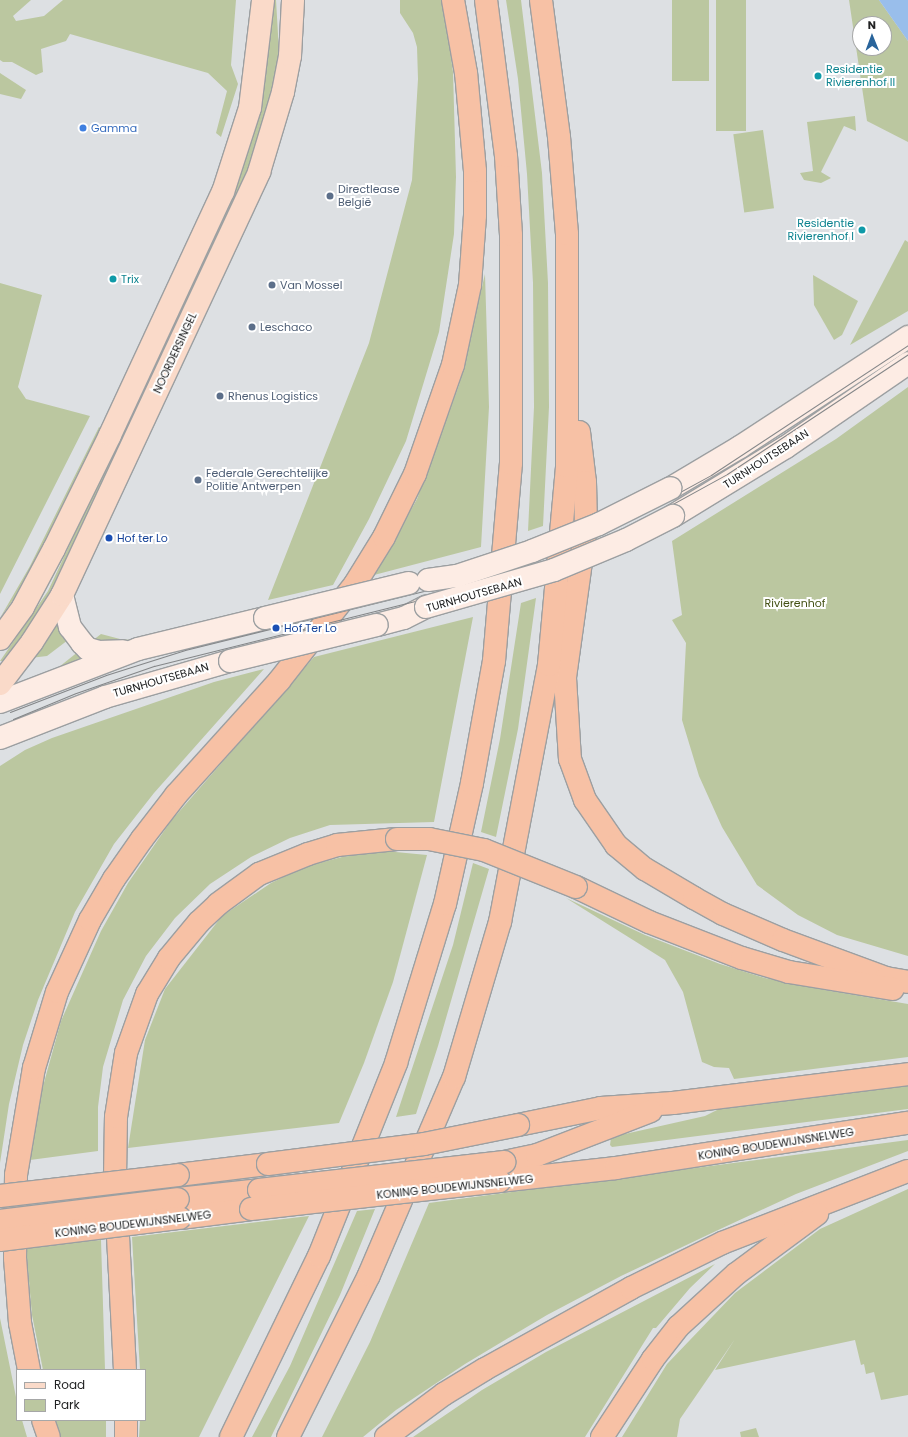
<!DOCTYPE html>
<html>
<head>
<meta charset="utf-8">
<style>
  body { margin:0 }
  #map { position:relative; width:908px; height:1437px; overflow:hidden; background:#dde0e3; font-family:Poppins,sans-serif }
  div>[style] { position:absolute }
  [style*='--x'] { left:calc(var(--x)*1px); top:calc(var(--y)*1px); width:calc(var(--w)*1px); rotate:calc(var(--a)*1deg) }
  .green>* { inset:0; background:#bbc7a0; transform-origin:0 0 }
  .water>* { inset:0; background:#99beeb }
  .roads { filter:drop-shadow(1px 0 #9c9fa1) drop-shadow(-1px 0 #9c9fa1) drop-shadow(0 1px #9c9fa1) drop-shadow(0 -1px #9c9fa1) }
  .secondary>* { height:22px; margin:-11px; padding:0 11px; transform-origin:11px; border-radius:11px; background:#fdece4 }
  .primary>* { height:22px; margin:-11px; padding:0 11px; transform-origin:11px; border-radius:11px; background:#fadac9 }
  .highway>* { height:22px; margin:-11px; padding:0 11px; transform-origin:11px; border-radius:11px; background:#f7c1a5 }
  .tram>* { height:1px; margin:-0.5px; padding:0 0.5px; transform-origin:0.5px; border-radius:0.5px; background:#848688 }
  .bridges { filter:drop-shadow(1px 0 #9c9fa1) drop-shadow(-1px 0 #9c9fa1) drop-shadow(0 1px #9c9fa1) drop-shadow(0 -1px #9c9fa1) }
  .secondary-bridge>* { height:22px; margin:-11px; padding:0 11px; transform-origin:11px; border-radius:11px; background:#fdece4 }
  .highway-bridge>* { height:22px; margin:-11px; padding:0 11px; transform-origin:11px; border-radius:11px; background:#f7c1a5 }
  .dots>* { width:11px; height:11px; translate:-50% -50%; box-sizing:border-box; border:2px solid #fff; border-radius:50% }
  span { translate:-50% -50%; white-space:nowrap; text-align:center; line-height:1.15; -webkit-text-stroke:4px #fff; paint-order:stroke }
  .culture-label { font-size:11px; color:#0d838f }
  .left { translate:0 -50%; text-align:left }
  .right { translate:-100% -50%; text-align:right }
  .shop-label { font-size:11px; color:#366cbe }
  .service-label { font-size:11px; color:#4e5e75 }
  .street-label { font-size:11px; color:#212223 }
  .transit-label { font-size:11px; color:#164399 }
  .park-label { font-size:11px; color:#445115 }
  .legend { position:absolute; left:16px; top:1369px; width:130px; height:52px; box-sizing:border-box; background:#fff; border:1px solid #a6a7a7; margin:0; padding:5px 7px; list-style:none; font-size:12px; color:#212223 }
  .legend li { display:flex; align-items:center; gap:8px; height:20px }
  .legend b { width:20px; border:1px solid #a6a7a7 }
  .north { position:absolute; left:852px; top:16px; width:40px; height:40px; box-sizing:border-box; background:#fff; border:1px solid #a6a7a7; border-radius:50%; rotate:359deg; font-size:11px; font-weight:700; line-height:16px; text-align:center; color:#212223 }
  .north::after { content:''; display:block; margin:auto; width:14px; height:18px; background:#29649b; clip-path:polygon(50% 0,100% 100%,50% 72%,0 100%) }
</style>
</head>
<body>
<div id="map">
  <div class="green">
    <div style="clip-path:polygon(0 0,31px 0,13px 16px,16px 21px,44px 16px,63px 0,236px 0,231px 65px,238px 84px,221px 137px,216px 133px,227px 91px,208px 73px,70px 34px,66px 41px,41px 49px,43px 72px,36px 75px,12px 62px,3px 62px,0 60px)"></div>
    <div style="clip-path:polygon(271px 0,276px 0,279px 51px,275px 81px,248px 171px,58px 579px,43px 609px,5px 661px,0 661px,48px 591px,182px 305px)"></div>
    <div style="clip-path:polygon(400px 0,443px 0,453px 72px,456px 177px,454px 234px,439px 332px,406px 441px,369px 519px,333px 585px,268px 600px,369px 343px,412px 180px,418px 79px,417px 47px,413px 33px,400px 13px)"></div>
    <div style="clip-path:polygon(506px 0,521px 0,542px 173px,548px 283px,549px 407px,543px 526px,528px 531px,534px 407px,533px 283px,527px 174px,518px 79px)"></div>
    <div style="left:672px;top:0;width:37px;height:81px"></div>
    <div style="left:716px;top:0;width:30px;height:131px"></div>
    <div style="clip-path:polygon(evenodd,849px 0,879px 0,908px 41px,908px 142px,867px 121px,849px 0,860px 24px,884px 24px,884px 48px,860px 48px,860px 24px)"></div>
    <div style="clip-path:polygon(0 73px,26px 90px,21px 99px,0 94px)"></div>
    <div style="clip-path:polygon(855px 116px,856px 131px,844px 126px,821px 172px,831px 178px,821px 183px,804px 180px,800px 173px,813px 171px,807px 122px)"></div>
    <div style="left:763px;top:130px;width:79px;height:30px;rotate:82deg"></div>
    <div style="clip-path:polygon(905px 240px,908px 242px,908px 311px,850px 345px)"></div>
    <div style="clip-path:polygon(485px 274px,489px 407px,481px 547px,374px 575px,417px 499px,459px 385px)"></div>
    <div style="clip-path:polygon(813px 275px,858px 301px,842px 335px,834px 340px,814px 305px)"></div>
    <div style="clip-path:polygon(0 283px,42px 295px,18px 387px,26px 399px,90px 416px,0 594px)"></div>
    <div style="clip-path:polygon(908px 387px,908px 956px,837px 935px,798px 915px,757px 885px,722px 827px,699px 776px,682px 720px,686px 643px,672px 620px,682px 615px,672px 541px,836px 439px)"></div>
    <div style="clip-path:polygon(99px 427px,104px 430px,18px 593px,0 618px,30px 566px)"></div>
    <div style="clip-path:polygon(536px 598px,518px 729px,496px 837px,481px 832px,500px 739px,521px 603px)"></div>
    <div style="clip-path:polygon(473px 617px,434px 822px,330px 825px,290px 838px,251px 857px,210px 884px,175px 918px,146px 956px,123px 1000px,103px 1067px,98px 1107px,98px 1151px,30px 1160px,37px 1108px,61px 1021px,101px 931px,128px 883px,171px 821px,314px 657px)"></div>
    <div style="clip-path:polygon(57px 620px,68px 640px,47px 656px,30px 658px)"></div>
    <div style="clip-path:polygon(101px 634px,120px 639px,132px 640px,122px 644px,92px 641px)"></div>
    <div style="clip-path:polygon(79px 651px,96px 659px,39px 683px)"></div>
    <div style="clip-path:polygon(264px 669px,154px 793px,114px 844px,75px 912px,38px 1000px,23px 1045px,9px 1104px,0 1163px,0 766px,25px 750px,52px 738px,214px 682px)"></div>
    <div style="clip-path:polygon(385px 851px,427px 855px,393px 982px,364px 1063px,339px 1123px,128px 1148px,145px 1040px,165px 989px,222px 916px,271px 883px,304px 867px,342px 857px)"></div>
    <div style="clip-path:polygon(473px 863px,489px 869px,438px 1046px,416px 1114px,396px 1117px,453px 945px)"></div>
    <div style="clip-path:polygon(566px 898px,645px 935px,720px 964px,765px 978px,819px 989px,908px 1004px,908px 1057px,734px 1079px,729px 1068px,714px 1067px,702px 1062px,683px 992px,665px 960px)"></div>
    <div style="clip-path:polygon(908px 1086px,908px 1109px,612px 1147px,610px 1145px,611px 1138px,616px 1136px,705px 1116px,721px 1108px)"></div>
    <div style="clip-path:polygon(908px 1140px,908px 1151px,796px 1194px,716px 1231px,621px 1276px,547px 1315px,465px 1364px,396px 1410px,363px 1437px,322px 1437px,370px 1342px,429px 1203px)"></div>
    <div style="clip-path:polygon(908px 1189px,908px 1395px,881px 1400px,874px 1372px,866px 1374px,864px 1364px,861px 1365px,855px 1340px,715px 1370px,735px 1339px,680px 1419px,677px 1437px,622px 1437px,667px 1364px,735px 1293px,820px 1229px)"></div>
    <div style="clip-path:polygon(375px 1209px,340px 1295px,271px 1437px,252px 1437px,290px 1366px,357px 1211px)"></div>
    <div style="clip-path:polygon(309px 1216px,199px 1437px,139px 1437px,140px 1420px,145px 1420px,145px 1370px,140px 1370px,132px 1237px)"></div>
    <div style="clip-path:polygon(101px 1240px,105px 1370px,43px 1370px,32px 1315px,26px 1247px)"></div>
    <div style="clip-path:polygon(715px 1264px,690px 1288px,656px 1328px,653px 1328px,585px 1437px,413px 1437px,482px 1390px,546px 1352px)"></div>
    <div style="clip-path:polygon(0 1318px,17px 1402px,17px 1420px,22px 1420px,27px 1437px,0 1437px)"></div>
    <div style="left:56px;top:1420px;width:50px;height:18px"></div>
    <div style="clip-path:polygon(756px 1428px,759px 1437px,741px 1437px,740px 1432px)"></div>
  </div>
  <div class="water">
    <div style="clip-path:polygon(879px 0,908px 0,908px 41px)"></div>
  </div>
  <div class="roads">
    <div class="secondary">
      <div style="--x:671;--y:488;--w:80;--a:-30.7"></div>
      <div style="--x:740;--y:447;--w:201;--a:-33.2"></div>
      <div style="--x:673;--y:516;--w:132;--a:-31.4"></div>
      <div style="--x:786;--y:447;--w:148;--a:-34.5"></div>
      <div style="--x:62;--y:595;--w:33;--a:76"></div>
      <div style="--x:70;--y:627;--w:20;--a:53"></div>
      <div style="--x:82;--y:643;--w:8;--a:45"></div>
      <div style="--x:88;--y:649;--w:11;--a:15"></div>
      <div style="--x:99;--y:652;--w:24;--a:-2"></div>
      <div style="--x:377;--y:625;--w:28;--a:-15"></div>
      <div style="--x:404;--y:618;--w:25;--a:-27"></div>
      <div style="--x:0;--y:702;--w:148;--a:-21"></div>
      <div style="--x:138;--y:649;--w:131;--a:-13.7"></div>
      <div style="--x:0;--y:738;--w:113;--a:-21.3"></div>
      <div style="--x:105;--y:697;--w:130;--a:-16.1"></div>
    </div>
    <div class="primary">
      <div style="--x:0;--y:639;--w:39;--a:-54"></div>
      <div style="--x:23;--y:607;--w:66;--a:-61.9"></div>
      <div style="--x:54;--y:549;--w:127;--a:-63.8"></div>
      <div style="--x:110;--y:435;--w:268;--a:-65.1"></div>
      <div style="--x:223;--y:192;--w:88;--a:-72.2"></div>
      <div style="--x:250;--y:108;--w:109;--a:-83.1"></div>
      <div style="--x:0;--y:684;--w:53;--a:-52.7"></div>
      <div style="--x:32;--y:642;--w:56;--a:-57.4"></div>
      <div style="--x:62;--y:595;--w:467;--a:-65"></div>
      <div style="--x:259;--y:172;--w:84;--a:-73.3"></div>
      <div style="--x:283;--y:92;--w:37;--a:-79"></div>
      <div style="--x:290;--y:56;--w:56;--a:-86.9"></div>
    </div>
    <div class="highway">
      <div style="--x:579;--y:432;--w:50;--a:83.2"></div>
      <div style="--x:585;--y:482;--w:44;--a:88.7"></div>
      <div style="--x:586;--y:526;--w:153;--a:97.9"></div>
      <div style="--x:565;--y:678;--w:81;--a:86.5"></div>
      <div style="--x:570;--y:759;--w:44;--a:69.9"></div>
      <div style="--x:585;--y:800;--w:55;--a:55.4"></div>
      <div style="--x:616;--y:845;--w:38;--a:40"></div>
      <div style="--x:645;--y:869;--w:57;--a:30.6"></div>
      <div style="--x:694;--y:898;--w:33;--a:29"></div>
      <div style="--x:723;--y:914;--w:65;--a:23.4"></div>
      <div style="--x:783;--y:940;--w:110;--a:20.3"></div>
      <div style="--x:886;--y:978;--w:22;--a:10"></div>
      <div style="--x:576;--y:887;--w:81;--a:25.6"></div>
      <div style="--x:649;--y:922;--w:100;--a:21.2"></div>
      <div style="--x:742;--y:958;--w:49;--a:16.6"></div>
      <div style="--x:789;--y:972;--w:105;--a:9.3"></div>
      <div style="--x:518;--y:1125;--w:85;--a:-11.6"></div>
      <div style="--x:601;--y:1108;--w:72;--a:-4"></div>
      <div style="--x:673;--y:1103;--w:237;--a:-7"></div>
      <div style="--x:504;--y:1162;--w:34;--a:-12"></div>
      <div style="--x:537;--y:1155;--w:122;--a:-21.1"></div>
      <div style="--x:178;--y:1175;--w:91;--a:-7"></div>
      <div style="--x:499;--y:1181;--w:118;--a:-6.3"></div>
      <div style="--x:616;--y:1168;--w:295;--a:-8.8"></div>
      <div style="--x:178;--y:1199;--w:81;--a:-6.3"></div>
      <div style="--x:180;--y:1218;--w:72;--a:-7.2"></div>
      <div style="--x:29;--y:1370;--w:48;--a:-100.8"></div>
      <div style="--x:20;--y:1323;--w:65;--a:-94.4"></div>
      <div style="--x:15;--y:1258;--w:83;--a:-89.3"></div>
      <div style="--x:16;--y:1175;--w:109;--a:-80.5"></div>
      <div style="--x:34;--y:1068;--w:79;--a:-73.2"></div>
      <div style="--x:57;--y:992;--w:79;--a:-65.4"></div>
      <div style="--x:90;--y:920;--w:48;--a:-59.7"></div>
      <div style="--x:114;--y:879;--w:49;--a:-55"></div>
      <div style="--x:142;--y:839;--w:56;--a:-52.3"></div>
      <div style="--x:176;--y:795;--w:154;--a:-47.9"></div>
      <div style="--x:279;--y:681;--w:123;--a:-51.9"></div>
      <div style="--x:355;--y:584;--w:55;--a:-58.3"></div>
      <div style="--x:384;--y:537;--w:70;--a:-63.8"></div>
      <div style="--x:415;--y:474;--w:115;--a:-70.8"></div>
      <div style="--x:453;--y:365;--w:82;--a:-78"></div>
      <div style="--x:470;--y:285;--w:70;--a:-85.9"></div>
      <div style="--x:475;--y:215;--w:44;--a:-90"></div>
      <div style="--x:475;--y:171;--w:98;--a:-95.2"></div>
      <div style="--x:466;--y:73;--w:74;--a:-100.1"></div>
      <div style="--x:125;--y:1370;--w:191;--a:-93"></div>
      <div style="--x:115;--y:1179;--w:62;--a:-89.1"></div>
      <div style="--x:116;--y:1117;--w:65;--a:-81.1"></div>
      <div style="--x:126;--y:1053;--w:63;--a:-70.4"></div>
      <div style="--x:147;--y:994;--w:42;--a:-58.6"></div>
      <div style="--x:169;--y:958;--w:47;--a:-50.2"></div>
      <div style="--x:199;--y:922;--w:26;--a:-43"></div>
      <div style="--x:218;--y:904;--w:51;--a:-36.2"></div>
      <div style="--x:259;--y:874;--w:53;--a:-22.2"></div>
      <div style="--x:308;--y:854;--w:30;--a:-17"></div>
      <div style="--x:337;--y:845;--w:60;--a:-5.7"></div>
      <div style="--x:43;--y:1420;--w:18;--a:71"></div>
      <div style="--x:126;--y:1437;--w:17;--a:-90"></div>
      <div style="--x:231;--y:1437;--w:201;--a:-64.1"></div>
      <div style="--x:319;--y:1256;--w:208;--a:-68.2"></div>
      <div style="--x:396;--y:1063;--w:166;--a:-72.9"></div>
      <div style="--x:445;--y:904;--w:124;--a:-77.4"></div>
      <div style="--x:472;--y:783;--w:124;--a:-79.8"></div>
      <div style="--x:494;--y:661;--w:199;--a:-85.1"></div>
      <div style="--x:511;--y:463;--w:228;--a:-90"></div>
      <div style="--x:511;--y:235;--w:79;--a:-93.6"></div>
      <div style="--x:506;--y:156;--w:157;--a:-97.3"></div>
      <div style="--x:288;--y:1437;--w:181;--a:-63.4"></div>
      <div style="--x:369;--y:1275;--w:215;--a:-66.8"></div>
      <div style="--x:454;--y:1077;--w:162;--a:-73.5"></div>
      <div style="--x:500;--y:922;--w:262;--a:-79.2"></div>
      <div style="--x:549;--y:665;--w:200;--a:-84.8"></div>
      <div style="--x:567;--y:466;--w:232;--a:-90"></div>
      <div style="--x:567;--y:234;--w:97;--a:-94.7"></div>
      <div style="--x:559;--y:137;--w:138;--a:-97.5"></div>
      <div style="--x:386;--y:1437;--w:72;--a:-36.6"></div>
      <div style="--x:444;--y:1394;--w:48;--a:-31.4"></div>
      <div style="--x:485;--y:1369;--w:167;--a:-29"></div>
      <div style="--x:631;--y:1288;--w:102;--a:-26.3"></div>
      <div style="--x:722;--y:1243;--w:199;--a:-21.2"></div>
      <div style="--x:602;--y:1437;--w:93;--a:-56.8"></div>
      <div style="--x:653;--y:1359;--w:41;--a:-52"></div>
      <div style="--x:678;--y:1327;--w:79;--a:-42.4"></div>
      <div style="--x:736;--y:1274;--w:101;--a:-36.5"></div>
    </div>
  </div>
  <div class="tram">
    <div style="--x:10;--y:712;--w:103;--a:-21.1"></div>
    <div style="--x:106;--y:675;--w:83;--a:-17.6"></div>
    <div style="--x:185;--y:650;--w:299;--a:-13.9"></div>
    <div style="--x:475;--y:578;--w:108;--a:-18.9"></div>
    <div style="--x:577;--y:543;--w:63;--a:-24.5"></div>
    <div style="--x:634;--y:517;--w:88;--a:-28.6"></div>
    <div style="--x:711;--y:475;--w:236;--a:-33.4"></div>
    <div style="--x:13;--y:719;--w:68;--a:-22.4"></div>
    <div style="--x:76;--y:693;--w:83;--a:-19.1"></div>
    <div style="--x:154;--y:666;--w:328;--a:-14"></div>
    <div style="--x:472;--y:587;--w:118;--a:-19.4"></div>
    <div style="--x:583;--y:548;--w:48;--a:-23.4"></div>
    <div style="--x:627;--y:529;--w:114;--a:-28.8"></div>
    <div style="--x:727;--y:474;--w:217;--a:-33.5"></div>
  </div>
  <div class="bridges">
    <div class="secondary-bridge">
      <div style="--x:428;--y:580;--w:29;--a:-8"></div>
      <div style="--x:457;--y:576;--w:79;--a:-18.4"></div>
      <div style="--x:532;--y:551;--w:72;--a:-21.9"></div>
      <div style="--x:599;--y:524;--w:80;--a:-26.6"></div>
      <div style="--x:426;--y:607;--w:133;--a:-16.1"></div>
      <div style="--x:554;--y:570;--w:78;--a:-22.6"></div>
      <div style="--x:626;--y:540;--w:53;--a:-27.1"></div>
      <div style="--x:265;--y:618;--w:148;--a:-13.7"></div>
      <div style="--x:230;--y:661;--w:151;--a:-13.8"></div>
    </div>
    <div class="highway-bridge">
      <div style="--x:397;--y:839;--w:32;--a:0"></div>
      <div style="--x:429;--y:839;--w:56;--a:11.3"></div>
      <div style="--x:484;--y:850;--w:99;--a:21.9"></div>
      <div style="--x:268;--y:1164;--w:157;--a:-7.3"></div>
      <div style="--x:424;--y:1144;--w:96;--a:-11.4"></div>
      <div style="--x:259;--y:1190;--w:247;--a:-6.5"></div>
      <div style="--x:0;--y:1196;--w:179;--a:-6.7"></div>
      <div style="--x:251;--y:1209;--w:250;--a:-6.4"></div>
      <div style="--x:0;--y:1221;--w:179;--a:-7"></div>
      <div style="--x:0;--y:1240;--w:181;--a:-7"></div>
    </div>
  </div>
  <div class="dots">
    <div style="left:818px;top:76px;background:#0f9aa8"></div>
    <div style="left:83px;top:128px;background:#3f7fe0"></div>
    <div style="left:330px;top:196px;background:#5c6f8a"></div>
    <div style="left:862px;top:230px;background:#0f9aa8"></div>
    <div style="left:113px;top:279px;background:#0f9aa8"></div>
    <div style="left:272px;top:285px;background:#5c6f8a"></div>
    <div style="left:252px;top:327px;background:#5c6f8a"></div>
    <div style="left:220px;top:396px;background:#5c6f8a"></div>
    <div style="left:198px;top:480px;background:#5c6f8a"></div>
    <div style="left:109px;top:538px;background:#1a4fb4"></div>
    <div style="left:276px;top:628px;background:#1a4fb4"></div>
  </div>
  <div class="culture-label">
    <span class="left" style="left:826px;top:76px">Residentie<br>Rivierenhof II</span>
    <span class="right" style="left:854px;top:230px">Residentie<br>Rivierenhof I</span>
    <span class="left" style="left:121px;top:279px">Trix</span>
  </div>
  <div class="shop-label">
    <span class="left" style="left:91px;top:128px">Gamma</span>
  </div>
  <div class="service-label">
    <span class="left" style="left:338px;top:196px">Directlease<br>België</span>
    <span class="left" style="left:280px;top:285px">Van Mossel</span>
    <span class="left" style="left:260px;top:327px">Leschaco</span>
    <span class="left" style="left:228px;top:396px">Rhenus Logistics</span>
    <span class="left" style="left:206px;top:480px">Federale Gerechtelijke<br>Politie Antwerpen</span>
  </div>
  <div class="street-label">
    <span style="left:175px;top:353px;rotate:-65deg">NOORDERSINGEL</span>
    <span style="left:766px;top:459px;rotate:-33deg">TURNHOUTSEBAAN</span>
    <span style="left:474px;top:595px;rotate:-16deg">TURNHOUTSEBAAN</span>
    <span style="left:161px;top:680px;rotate:-16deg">TURNHOUTSEBAAN</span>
    <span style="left:776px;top:1144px;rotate:-9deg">KONING BOUDEWIJNSNELWEG</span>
    <span style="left:455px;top:1187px;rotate:-6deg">KONING BOUDEWIJNSNELWEG</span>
    <span style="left:133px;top:1224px;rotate:-7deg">KONING BOUDEWIJNSNELWEG</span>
  </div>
  <div class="transit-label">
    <span class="left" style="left:117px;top:538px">Hof ter Lo</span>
    <span class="left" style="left:284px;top:628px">Hof Ter Lo</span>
  </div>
  <div class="park-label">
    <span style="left:795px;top:603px">Rivierenhof</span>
  </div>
  <ul class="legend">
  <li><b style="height:5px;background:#fadac9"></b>Road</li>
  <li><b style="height:11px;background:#bbc7a0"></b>Park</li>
  </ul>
  <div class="north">N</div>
</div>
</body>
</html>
